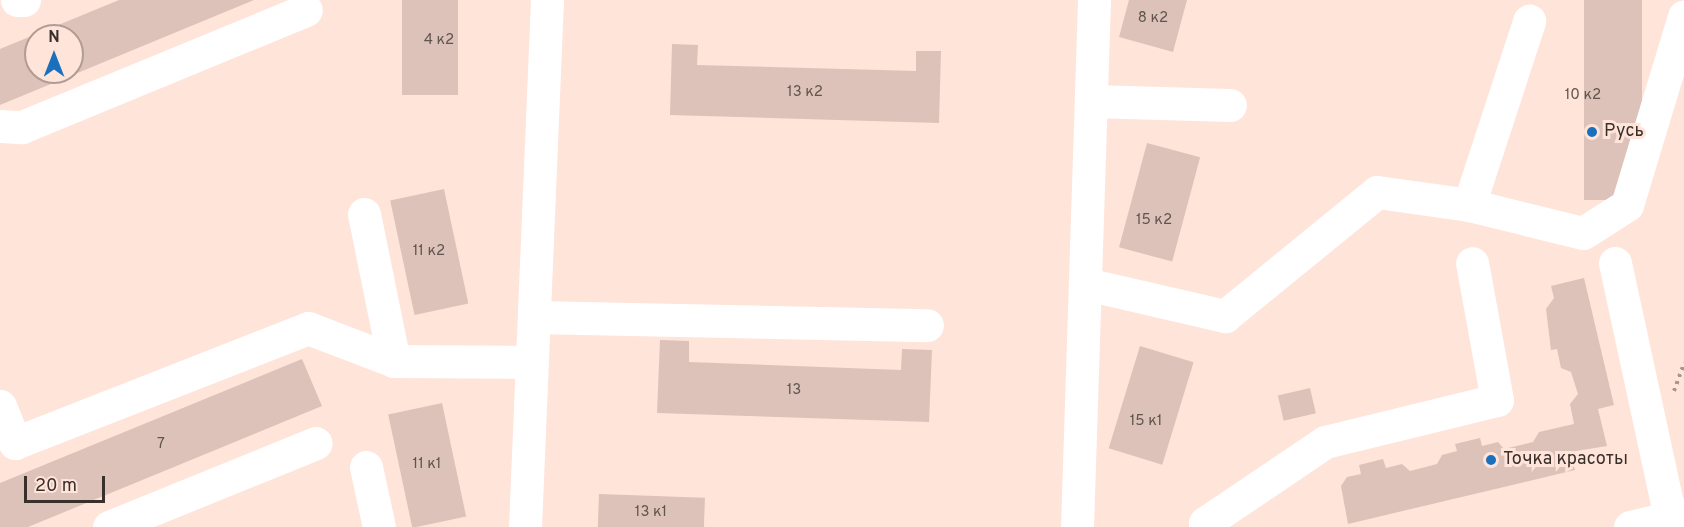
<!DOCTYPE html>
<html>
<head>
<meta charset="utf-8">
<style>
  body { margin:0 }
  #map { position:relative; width:1684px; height:527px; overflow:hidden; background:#ffe4da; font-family:Overpass,sans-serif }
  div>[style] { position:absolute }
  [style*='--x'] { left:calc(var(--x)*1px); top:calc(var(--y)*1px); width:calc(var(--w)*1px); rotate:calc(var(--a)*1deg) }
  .building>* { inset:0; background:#dcc2b8; transform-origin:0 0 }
  .path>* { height:4px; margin-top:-2px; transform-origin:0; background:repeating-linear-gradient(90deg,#aa968f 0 3px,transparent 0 7.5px) }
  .minor>* { height:33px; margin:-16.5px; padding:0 16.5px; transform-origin:16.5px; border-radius:16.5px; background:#fff }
  .dots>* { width:16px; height:16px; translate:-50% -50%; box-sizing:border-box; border:3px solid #ffe4da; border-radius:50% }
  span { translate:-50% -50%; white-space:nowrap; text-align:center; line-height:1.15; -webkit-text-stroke:6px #ffe4da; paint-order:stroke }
  .number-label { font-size:15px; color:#62544e }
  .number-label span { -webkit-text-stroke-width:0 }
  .poi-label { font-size:18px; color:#392f2b }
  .left { translate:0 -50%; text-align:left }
  .north { position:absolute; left:24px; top:24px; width:60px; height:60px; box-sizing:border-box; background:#ffe4da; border:2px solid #b09c94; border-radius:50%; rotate:0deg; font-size:16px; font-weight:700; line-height:24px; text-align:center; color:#392f2b }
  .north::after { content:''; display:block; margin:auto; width:21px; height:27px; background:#1b70be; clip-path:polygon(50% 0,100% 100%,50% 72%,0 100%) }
  .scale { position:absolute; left:24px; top:476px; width:81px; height:27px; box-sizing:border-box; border:3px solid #392f2b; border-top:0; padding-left:8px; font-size:18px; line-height:21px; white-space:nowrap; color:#392f2b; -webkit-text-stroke:4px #ffe4da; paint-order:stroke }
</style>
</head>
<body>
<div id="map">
  <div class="building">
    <div style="clip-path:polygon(evenodd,119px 0,254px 0,0 105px,0 49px,119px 0,36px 36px,72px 36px,72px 72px,36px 72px,36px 36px)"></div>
    <div style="left:402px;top:0;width:56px;height:95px"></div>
    <div style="clip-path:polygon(1129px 0,1187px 0,1173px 52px,1119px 37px)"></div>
    <div style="left:1584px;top:0;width:58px;height:200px"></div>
    <div style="clip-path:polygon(672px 44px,698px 45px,697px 65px,916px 71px,916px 51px,941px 51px,939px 123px,670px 115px)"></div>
    <div style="left:1147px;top:143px;width:55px;height:108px;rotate:15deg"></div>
    <div style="left:444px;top:189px;width:117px;height:55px;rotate:78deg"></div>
    <div style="clip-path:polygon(1584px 278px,1614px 405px,1598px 409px,1607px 446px,1570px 452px,1575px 470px,1348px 524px,1341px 486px,1347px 477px,1361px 474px,1359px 465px,1383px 459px,1386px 468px,1402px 464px,1410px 471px,1437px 464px,1442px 455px,1457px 451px,1455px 444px,1480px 438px,1482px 446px,1498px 442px,1504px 449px,1533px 442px,1539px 432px,1574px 424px,1570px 404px,1578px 394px,1571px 372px,1561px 368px,1557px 349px,1551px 350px,1546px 309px,1554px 298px,1551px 286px)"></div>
    <div style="clip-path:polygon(660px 340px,689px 341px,689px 362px,901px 370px,902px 349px,932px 350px,929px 422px,657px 413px)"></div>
    <div style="left:1140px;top:346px;width:56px;height:107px;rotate:17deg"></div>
    <div style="clip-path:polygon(302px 359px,322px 406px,28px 527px,0 527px,0 483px)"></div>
    <div style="left:1310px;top:388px;width:26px;height:33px;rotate:77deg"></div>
    <div style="left:442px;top:403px;width:116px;height:55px;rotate:78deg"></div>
    <div style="left:599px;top:494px;width:106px;height:33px;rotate:2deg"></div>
  </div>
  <div class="path">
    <div style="--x:1674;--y:391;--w:30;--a:-70"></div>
  </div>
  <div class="minor">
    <div style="--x:17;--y:0;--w:7;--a:0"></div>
    <div style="--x:1092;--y:101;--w:138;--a:1.7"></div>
    <div style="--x:0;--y:126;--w:22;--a:3"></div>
    <div style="--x:22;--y:127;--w:307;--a:-22.4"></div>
    <div style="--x:1469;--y:205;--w:194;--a:-71.9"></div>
    <div style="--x:364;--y:214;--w:150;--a:78.5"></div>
    <div style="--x:1615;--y:263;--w:260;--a:77.8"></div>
    <div style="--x:1086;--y:284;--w:143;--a:13"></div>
    <div style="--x:1225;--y:316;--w:196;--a:-39.2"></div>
    <div style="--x:1377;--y:192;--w:93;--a:8"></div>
    <div style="--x:1469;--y:205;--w:117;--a:13.8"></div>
    <div style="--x:1583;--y:233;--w:52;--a:-32.5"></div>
    <div style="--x:1627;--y:205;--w:197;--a:-73.2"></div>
    <div style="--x:535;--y:317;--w:392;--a:1.2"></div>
    <div style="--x:0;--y:406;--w:40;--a:68"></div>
    <div style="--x:15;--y:443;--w:315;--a:-21.4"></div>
    <div style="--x:308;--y:328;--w:92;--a:21"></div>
    <div style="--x:394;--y:361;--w:137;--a:0.4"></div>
    <div style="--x:366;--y:467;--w:61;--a:77.8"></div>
    <div style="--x:109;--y:527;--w:223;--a:-22.1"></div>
    <div style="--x:525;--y:527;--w:527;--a:-87.61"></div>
    <div style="--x:1077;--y:527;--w:527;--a:-88.15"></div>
    <div style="--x:1206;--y:527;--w:4;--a:-104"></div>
    <div style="--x:1205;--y:523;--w:145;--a:-34"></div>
    <div style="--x:1325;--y:442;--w:177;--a:-13.7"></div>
    <div style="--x:1497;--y:400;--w:139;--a:-100.3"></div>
    <div style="--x:1630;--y:527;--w:56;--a:-13.5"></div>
  </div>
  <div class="dots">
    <div style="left:1592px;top:132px;background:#1b70be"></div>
    <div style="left:1491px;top:460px;background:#1b70be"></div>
  </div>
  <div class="number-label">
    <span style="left:1153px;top:19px">8 к2</span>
    <span style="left:439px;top:41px">4 к2</span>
    <span style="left:805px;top:93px">13 к2</span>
    <span style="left:1583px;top:96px">10 к2</span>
    <span style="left:1154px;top:221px">15 к2</span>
    <span style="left:429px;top:252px">11 к2</span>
    <span style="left:794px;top:391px">13</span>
    <span style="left:1146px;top:422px">15 к1</span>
    <span style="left:161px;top:445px">7</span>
    <span style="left:427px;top:465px">11 к1</span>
    <span style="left:651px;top:513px">13 к1</span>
  </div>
  <div class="poi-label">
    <span class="left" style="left:1604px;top:132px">Русь</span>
    <span class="left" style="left:1503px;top:460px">Точка красоты</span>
  </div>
  <div class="north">N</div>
  <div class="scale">20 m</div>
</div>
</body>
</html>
